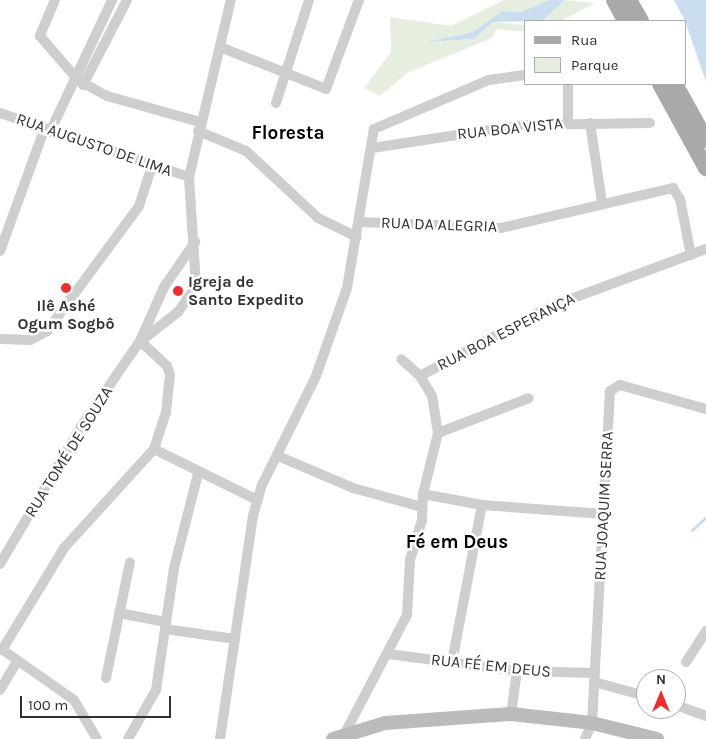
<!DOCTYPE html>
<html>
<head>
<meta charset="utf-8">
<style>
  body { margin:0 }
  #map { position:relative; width:706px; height:739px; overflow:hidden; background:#fff; font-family:Karla,sans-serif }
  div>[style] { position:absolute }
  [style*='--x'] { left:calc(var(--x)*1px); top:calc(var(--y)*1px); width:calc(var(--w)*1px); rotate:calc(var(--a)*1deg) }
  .green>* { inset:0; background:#e6efdf }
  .water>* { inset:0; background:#cadeef }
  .stream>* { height:3px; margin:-1.5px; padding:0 1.5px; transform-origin:1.5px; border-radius:1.5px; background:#cadeef }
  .minor>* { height:10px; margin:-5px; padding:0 5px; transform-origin:5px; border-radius:5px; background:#cecece }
  .secondary>* { height:14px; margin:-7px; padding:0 7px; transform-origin:7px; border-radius:7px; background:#bbb }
  .primary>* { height:16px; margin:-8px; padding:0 8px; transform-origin:8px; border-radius:8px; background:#a9a9a9 }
  .dots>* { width:14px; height:14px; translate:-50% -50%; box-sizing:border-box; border:2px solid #fff; border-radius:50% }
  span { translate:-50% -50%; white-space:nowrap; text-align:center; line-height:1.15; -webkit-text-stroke:5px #fff; paint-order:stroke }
  .street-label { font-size:16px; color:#313131 }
  .poi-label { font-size:16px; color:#313131; font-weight:700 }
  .left { translate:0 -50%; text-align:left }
  .quarter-label { font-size:19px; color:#000; font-weight:700 }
  .legend { position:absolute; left:524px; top:20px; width:162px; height:65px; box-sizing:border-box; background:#fff; border:1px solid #adadad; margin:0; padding:6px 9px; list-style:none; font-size:15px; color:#313131 }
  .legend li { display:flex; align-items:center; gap:10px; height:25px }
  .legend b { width:25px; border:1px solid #adadad }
  .north { position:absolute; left:636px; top:669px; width:50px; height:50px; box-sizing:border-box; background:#fff; border:1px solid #adadad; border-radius:50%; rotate:0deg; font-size:14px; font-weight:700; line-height:20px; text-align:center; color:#313131 }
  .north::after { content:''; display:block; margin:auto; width:18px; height:22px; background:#f22c2a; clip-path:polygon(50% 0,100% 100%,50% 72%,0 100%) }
  .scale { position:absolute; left:20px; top:696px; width:151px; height:22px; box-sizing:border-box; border:2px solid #313131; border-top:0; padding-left:6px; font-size:15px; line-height:18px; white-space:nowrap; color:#313131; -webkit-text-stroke:4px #fff; paint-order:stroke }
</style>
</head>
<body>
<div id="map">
  <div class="green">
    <div style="clip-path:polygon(504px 0,549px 0,521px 12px,502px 11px,473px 32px,430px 42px,474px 39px,493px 22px,525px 25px,525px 32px,497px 29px,492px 38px,407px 73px,380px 96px,364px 88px,391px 52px,390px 17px,451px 26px)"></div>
    <div style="clip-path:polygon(565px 0,595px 3px,561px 21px,542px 21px)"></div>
  </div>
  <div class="water">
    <div style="clip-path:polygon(549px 0,565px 0,542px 21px,493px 22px,474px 39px,427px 42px,473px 32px,502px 11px,521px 12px)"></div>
    <div style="clip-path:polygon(674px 0,706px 0,706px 82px,685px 21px)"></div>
  </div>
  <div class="stream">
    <div style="--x:692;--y:530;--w:19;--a:-43"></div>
  </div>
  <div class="minor">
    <div style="--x:55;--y:0;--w:39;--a:113"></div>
    <div style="--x:40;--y:36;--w:58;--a:49.2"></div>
    <div style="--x:78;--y:80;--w:33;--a:29"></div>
    <div style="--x:107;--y:96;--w:97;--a:15.6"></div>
    <div style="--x:220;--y:47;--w:114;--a:21.6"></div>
    <div style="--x:326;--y:89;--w:95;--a:-69.7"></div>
    <div style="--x:83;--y:85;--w:96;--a:-62.6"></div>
    <div style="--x:276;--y:103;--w:108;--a:-72.2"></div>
    <div style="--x:0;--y:113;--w:200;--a:18.7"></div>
    <div style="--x:568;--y:123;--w:39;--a:-90"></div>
    <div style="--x:590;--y:123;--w:80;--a:81.4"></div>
    <div style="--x:198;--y:131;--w:52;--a:22.6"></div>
    <div style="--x:246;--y:151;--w:98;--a:42.9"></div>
    <div style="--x:318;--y:218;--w:43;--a:26"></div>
    <div style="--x:50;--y:132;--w:146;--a:-64.8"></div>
    <div style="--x:372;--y:148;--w:152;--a:-8.7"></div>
    <div style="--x:522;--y:125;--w:128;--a:-0.9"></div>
    <div style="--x:361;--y:222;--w:140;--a:2.5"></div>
    <div style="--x:501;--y:228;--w:177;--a:-13.1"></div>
    <div style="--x:673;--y:188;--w:13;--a:58"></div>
    <div style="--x:680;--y:199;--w:57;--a:78.9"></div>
    <div style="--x:0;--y:251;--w:129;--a:-70"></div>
    <div style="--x:0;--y:339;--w:30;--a:2"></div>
    <div style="--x:30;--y:340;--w:19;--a:-28"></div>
    <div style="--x:47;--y:331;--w:155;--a:-53.6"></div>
    <div style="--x:139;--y:206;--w:42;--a:-72"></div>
    <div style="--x:141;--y:341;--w:47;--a:-38.1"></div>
    <div style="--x:178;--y:312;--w:32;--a:-55"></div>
    <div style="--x:196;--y:286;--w:109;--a:-93.7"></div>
    <div style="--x:189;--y:177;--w:182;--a:-76.7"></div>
    <div style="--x:420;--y:376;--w:146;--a:-28.1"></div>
    <div style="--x:549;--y:307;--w:167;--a:-20.3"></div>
    <div style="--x:438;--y:433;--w:97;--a:-21"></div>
    <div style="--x:154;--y:449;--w:115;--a:26.3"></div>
    <div style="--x:278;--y:456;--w:82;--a:23.1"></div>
    <div style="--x:353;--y:488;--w:72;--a:15.4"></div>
    <div style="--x:423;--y:494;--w:60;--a:10.6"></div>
    <div style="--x:482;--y:505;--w:122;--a:4.2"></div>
    <div style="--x:0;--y:564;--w:161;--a:-59.5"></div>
    <div style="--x:82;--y:425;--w:102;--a:-55.4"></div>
    <div style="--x:140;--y:341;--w:59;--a:-66"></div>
    <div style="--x:164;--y:287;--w:55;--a:-55.4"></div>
    <div style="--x:119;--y:613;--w:48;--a:10.8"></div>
    <div style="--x:165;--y:629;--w:71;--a:8.1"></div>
    <div style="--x:0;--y:648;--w:90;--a:35.1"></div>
    <div style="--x:74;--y:700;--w:45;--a:59.5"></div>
    <div style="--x:2;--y:650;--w:119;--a:-58.7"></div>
    <div style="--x:64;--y:548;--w:134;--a:-47.7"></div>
    <div style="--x:154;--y:449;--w:39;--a:-72"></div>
    <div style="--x:166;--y:412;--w:37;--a:-84"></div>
    <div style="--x:170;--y:375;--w:9;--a:-108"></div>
    <div style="--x:167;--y:366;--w:37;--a:-137"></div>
    <div style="--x:388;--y:654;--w:130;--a:7.5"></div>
    <div style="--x:517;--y:671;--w:78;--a:1.5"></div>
    <div style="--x:452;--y:662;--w:160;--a:-79.2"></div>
    <div style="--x:686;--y:662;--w:37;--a:-57"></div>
    <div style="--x:106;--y:678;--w:118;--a:-78.3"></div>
    <div style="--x:594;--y:682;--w:54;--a:15.1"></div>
    <div style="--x:0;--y:690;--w:33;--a:-59"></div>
    <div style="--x:676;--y:705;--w:32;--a:20"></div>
    <div style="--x:511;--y:714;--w:43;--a:-82.1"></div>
    <div style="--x:345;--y:733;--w:133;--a:-62.3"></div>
    <div style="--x:407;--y:615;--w:55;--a:-86.9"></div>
    <div style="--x:410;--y:560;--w:42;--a:-73.3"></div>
    <div style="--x:422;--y:520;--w:26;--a:-88"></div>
    <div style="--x:423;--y:494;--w:63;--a:-76.2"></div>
    <div style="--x:438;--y:433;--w:37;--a:-99"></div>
    <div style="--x:432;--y:396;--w:23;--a:-121"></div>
    <div style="--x:420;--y:376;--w:25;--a:-138"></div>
    <div style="--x:128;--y:739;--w:56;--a:-60.3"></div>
    <div style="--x:156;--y:690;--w:123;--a:-81.6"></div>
    <div style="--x:174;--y:568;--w:97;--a:-75.7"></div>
    <div style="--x:220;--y:739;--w:225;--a:-81.6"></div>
    <div style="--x:253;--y:516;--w:32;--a:-74"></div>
    <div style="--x:262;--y:485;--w:122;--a:-63.6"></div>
    <div style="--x:316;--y:376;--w:93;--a:-70.6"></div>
    <div style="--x:347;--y:288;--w:161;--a:-80.4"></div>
    <div style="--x:374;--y:129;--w:125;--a:-23.1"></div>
    <div style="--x:489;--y:80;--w:36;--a:-8"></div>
    <div style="--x:585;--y:739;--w:17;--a:-66"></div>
    <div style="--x:592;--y:723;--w:332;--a:-86.9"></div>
    <div style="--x:610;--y:391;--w:12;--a:-31"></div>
    <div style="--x:620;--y:385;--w:89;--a:15.6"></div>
  </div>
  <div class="secondary">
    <div style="--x:333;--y:739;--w:54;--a:-17.1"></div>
    <div style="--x:385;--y:723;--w:126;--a:-4.1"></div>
    <div style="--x:511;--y:714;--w:81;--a:6.3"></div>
    <div style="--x:592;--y:723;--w:67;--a:13.8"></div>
  </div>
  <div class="primary">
    <div style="--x:614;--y:0;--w:24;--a:62"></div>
    <div style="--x:629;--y:0;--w:24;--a:60"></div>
    <div style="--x:660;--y:84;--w:96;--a:61.3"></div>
    <div style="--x:675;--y:84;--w:64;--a:61"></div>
  </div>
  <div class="dots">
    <div style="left:66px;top:288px;background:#f22c2a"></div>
    <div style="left:178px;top:291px;background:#f22c2a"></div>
  </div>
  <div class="street-label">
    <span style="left:510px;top:129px;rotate:-6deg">RUA BOA VISTA</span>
    <span style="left:94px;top:145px;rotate:19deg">RUA AUGUSTO DE LIMA</span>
    <span style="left:439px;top:225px;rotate:2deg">RUA DA ALEGRIA</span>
    <span style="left:506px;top:332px;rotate:-27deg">RUA BOA ESPERANÇA</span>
    <span style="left:69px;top:452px;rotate:-58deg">RUA TOMÉ DE SOUZA</span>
    <span style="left:604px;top:506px;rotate:-87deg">RUA JOAQUIM SERRA</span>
    <span style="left:491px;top:666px;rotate:6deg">RUA FÉ EM DEUS</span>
  </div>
  <div class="poi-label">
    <span class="left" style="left:188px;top:291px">Igreja de<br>Santo Expedito</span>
    <span style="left:66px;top:315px">Ilê Ashé<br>Ogum Sogbô</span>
  </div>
  <div class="quarter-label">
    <span style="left:288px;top:134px">Floresta</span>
    <span style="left:457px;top:543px">Fé em Deus</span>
  </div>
  <ul class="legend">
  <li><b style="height:6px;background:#a9a9a9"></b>Rua</li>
  <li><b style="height:14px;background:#e6efdf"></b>Parque</li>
  </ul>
  <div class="north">N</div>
  <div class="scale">100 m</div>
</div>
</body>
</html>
